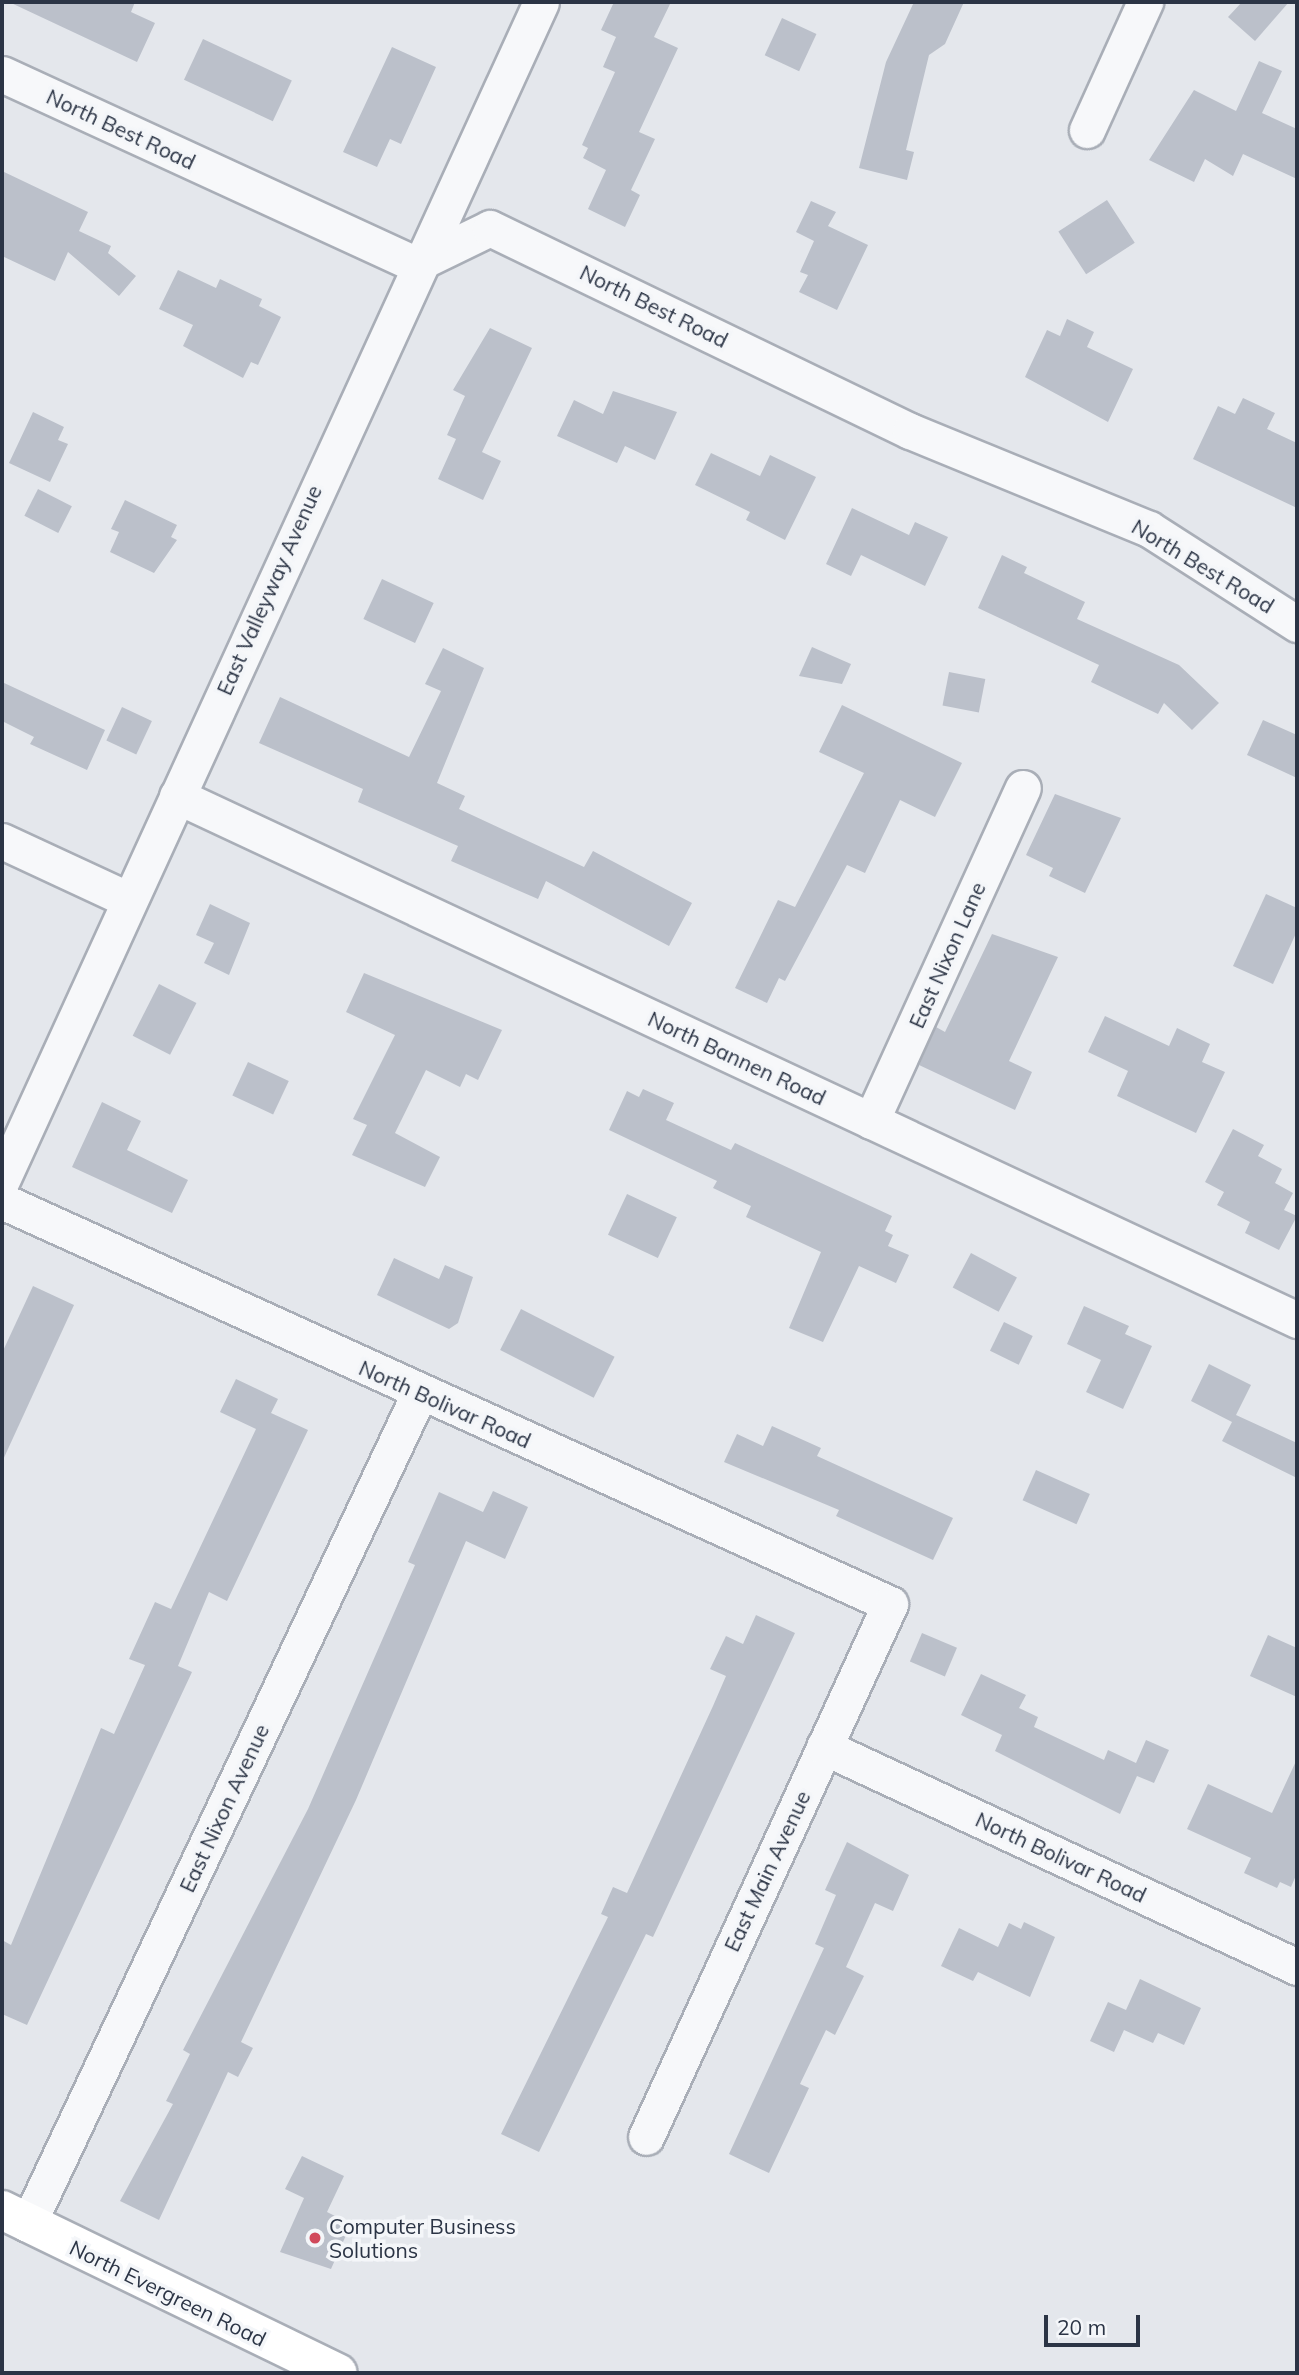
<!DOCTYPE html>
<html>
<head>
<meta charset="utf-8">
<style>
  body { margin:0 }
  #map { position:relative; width:1299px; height:2375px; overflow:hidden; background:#e4e7ec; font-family:Mulish,sans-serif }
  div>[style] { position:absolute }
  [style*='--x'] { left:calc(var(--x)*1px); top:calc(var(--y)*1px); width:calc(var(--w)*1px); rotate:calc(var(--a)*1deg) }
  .building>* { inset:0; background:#bbc0ca; transform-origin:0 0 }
  .roads { filter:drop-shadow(2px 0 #a9aeb7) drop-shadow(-2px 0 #a9aeb7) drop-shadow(0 2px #a9aeb7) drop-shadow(0 -2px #a9aeb7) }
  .street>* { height:35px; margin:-17.5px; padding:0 17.5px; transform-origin:17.5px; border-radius:17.5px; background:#f7f8fa }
  .primary>* { height:38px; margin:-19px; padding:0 19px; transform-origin:19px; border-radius:19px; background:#fff }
  .dots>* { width:19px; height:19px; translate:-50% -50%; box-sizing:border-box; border:4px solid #f4f6f9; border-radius:50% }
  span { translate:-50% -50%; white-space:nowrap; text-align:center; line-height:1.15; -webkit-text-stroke:7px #f4f6f9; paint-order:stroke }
  .street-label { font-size:21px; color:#2b3445 }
  .poi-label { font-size:21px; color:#2b3445 }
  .left { translate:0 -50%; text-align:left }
  .frame { position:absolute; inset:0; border:4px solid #2b3445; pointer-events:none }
  .scale { position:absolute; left:1044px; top:2315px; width:96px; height:32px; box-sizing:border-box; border:4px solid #2b3445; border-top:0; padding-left:9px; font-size:21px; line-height:24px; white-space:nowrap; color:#2b3445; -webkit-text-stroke:5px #f4f6f9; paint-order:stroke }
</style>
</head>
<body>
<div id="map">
  <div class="building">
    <div style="clip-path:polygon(9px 2px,135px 2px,131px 12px,155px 23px,137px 62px)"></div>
    <div style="clip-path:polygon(614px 2px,671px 2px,654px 37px,678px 48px,639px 132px,655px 139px,631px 190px,640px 195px,625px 227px,588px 209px,606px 170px,583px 158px,588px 148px,582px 145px,615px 72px,603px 67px,616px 37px,601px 30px)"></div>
    <div style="clip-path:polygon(914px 2px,964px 2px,945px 44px,929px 55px,906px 150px,914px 152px,907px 180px,859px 168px,886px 62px)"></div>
    <div style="clip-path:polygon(1242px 2px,1289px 2px,1255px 41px,1228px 17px)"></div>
    <div style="left:782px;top:18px;width:38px;height:41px;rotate:25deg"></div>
    <div style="left:203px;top:39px;width:98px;height:45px;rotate:25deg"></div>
    <div style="clip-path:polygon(392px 47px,436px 67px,401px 144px,390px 139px,377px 167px,343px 152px)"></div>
    <div style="clip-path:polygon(1259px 61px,1282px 71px,1262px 113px,1297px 129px,1297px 179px,1243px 154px,1233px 176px,1205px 159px,1194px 182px,1149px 160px,1194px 90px,1236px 111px)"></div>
    <div style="clip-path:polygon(2px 171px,88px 212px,79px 231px,111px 246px,108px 253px,136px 276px,119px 296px,68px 252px,55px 281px,2px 256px)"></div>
    <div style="left:1107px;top:200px;width:51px;height:58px;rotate:57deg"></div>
    <div style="clip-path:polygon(811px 201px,836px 212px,828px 226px,868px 245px,837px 310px,799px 292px,808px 275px,800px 272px,814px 241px,796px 232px)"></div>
    <div style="clip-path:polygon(178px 270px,216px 288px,220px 279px,262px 299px,259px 306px,281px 317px,258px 365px,251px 362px,243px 378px,183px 346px,193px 325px,159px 309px)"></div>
    <div style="clip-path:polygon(1067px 319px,1094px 332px,1087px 347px,1133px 369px,1108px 422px,1025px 377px,1047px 330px,1060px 336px)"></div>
    <div style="clip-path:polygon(490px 328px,532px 348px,482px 452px,501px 461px,483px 500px,438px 479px,456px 439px,447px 435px,465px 396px,453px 390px)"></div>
    <div style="clip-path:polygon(613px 391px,677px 412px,655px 460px,625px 446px,617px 463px,557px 436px,574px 400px,603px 414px)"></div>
    <div style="clip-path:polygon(1243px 398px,1275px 413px,1267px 429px,1297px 443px,1297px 508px,1193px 459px,1218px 406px,1235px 414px)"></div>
    <div style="clip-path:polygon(33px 412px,64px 427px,58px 440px,68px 444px,50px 482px,9px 463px)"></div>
    <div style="clip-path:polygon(711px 453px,760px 476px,770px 455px,816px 477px,785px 540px,746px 520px,750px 512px,695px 485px)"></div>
    <div style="left:38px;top:489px;width:38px;height:30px;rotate:27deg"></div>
    <div style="clip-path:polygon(125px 500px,177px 525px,171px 537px,177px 540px,154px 573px,110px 552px,119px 532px,111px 529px)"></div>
    <div style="clip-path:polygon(852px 508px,909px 535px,915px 522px,948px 537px,925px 586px,861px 555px,851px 576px,826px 564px)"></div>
    <div style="clip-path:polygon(1002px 555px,1027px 567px,1024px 573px,1085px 602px,1077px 619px,1179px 665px,1219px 703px,1192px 730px,1164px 703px,1158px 714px,1091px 682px,1099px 665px,978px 608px)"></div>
    <div style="left:382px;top:579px;width:57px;height:44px;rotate:25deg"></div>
    <div style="clip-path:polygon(812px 647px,851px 664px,842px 684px,799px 676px)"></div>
    <div style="clip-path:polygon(443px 648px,484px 668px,437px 783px,465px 796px,459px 809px,584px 867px,593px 851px,692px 903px,669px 946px,546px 881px,538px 899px,451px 861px,458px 846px,358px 802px,363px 789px,259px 743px,280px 697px,409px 757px,441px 691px,425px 684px)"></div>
    <div style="left:949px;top:672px;width:37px;height:34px;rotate:11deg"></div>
    <div style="clip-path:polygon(2px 682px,105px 730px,87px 770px,30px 744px,34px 737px,2px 721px)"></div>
    <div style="clip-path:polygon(842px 705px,962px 763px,935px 817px,900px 800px,865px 873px,847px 865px,785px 981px,779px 978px,767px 1003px,735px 988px,778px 900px,795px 907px,864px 773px,819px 752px)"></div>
    <div style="left:122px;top:707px;width:33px;height:37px;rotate:25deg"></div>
    <div style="clip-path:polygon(1263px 720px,1297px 735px,1297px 778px,1247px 755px)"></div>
    <div style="clip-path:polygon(1055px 794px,1121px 818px,1085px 893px,1049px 876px,1053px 868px,1026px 855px)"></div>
    <div style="clip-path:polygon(1266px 894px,1297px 908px,1297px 931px,1273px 984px,1233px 966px)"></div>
    <div style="clip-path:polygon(210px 904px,250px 923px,229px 975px,204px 963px,214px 943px,196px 935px)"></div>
    <div style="clip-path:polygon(992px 934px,1058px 957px,1009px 1061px,1032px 1072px,1015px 1110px,919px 1065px,936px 1027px,945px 1032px)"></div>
    <div style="clip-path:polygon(364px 973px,502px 1030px,478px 1080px,466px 1074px,460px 1087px,426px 1070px,395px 1133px,440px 1157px,425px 1187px,352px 1155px,367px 1125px,353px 1119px,395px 1035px,346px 1012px)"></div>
    <div style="left:159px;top:984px;width:42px;height:58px;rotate:27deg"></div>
    <div style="clip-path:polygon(1105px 1016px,1169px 1046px,1177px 1028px,1210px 1044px,1202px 1062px,1225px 1072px,1196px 1133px,1117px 1096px,1128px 1071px,1088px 1052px)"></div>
    <div style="left:248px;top:1062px;width:45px;height:37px;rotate:25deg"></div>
    <div style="clip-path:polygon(643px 1089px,674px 1103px,666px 1120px,731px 1150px,735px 1143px,892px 1216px,885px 1231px,893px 1235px,888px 1246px,909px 1255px,896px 1283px,859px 1266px,823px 1342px,789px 1328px,821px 1252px,746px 1217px,751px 1206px,713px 1188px,717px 1181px,609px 1130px,627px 1091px,639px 1097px)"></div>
    <div style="clip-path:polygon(102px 1102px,141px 1121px,127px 1150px,188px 1180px,172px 1213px,72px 1167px)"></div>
    <div style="clip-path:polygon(1233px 1129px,1264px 1145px,1258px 1156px,1282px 1169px,1275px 1183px,1293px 1193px,1284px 1210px,1297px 1216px,1279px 1250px,1245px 1233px,1250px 1222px,1217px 1205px,1224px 1192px,1205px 1182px)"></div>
    <div style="left:627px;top:1194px;width:55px;height:45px;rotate:25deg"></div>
    <div style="left:971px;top:1253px;width:52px;height:39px;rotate:28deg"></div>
    <div style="clip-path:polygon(394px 1258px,439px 1279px,445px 1265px,473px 1277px,458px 1323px,449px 1329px,377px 1295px)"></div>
    <div style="clip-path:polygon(33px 1286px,74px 1305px,2px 1462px,2px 1353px)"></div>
    <div style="clip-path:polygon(1084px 1306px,1129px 1326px,1125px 1334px,1152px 1346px,1123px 1409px,1086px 1392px,1101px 1360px,1067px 1344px)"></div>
    <div style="left:521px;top:1309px;width:105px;height:46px;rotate:27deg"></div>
    <div style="left:1004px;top:1322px;width:32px;height:32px;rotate:26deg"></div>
    <div style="clip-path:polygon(1209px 1364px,1251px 1385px,1236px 1415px,1297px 1443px,1297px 1478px,1222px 1441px,1232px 1422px,1191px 1401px)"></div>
    <div style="clip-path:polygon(236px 1379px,278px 1399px,271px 1413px,308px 1430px,227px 1601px,209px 1592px,178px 1666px,192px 1672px,27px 2025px,2px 2014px,2px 1940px,11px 1945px,101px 1728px,114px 1734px,145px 1665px,129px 1659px,155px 1602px,171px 1609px,256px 1429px,220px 1412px)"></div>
    <div style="clip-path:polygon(772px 1426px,821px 1448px,817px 1456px,953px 1518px,933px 1560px,836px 1516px,839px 1510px,724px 1462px,737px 1434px,763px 1446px)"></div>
    <div style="left:1036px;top:1470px;width:59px;height:33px;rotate:24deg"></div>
    <div style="clip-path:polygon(493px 1491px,528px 1507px,505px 1559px,466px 1541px,356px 1800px,241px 2042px,253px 2048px,238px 2077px,228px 2072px,159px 2220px,120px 2201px,173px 2104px,166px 2101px,190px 2054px,183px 2050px,308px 1809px,415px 1565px,408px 1562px,439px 1492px,483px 1512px)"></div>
    <div style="clip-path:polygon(756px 1615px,795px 1633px,653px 1937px,646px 1934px,539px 2152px,501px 2134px,608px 1917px,601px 1914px,613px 1887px,627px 1893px,713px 1706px,726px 1676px,710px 1669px,726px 1636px,743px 1644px)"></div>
    <div style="left:922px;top:1633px;width:38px;height:31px;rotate:23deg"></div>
    <div style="clip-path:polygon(1268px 1635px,1297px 1648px,1297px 1697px,1250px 1676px)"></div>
    <div style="clip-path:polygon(981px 1674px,1026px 1695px,1019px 1708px,1038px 1717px,1034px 1727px,1104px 1760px,1108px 1750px,1136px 1763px,1146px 1740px,1169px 1750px,1154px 1783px,1137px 1776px,1120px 1814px,995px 1751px,1002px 1735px,961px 1715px)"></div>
    <div style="clip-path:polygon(1297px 1759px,1297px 1873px,1291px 1887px,1280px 1882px,1277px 1888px,1244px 1873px,1251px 1858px,1187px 1829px,1208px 1784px,1272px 1813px)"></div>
    <div style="clip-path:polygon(847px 1842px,909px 1875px,893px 1911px,875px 1903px,846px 1967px,864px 1976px,835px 2035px,826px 2030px,800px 2084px,809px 2088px,769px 2173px,729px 2154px,824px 1948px,815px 1944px,836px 1895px,825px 1890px)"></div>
    <div style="clip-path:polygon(1024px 1922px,1055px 1937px,1030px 1997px,978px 1972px,973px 1981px,941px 1966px,959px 1928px,998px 1947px,1009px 1923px,1021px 1929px)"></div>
    <div style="clip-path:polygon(1140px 1979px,1201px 2008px,1184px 2045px,1158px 2033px,1153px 2043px,1124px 2030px,1114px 2052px,1090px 2041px,1108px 2002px,1126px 2010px)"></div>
    <div style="clip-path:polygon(302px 2156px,344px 2176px,327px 2212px,351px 2224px,331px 2269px,280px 2252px,304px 2198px,285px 2189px)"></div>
  </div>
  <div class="roads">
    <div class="street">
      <div style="--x:2;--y:74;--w:456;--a:24.7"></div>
      <div style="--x:416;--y:264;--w:82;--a:-25.9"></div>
      <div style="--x:490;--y:228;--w:466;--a:25.8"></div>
      <div style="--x:910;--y:431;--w:258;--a:22.3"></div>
      <div style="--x:1149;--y:529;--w:176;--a:32.7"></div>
      <div style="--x:1087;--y:130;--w:141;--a:-65.6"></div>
      <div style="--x:177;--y:796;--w:1237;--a:25.07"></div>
      <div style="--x:2;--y:841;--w:138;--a:24.9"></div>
      <div style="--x:871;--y:1121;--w:366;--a:-65.5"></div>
      <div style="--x:2;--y:1180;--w:1295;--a:-65.41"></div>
      <div style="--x:2;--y:1201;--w:975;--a:24.41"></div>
      <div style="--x:890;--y:1604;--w:586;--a:114.6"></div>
      <div style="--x:824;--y:1747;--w:522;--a:24.94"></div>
      <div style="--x:28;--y:2224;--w:920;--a:-64.77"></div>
    </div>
    <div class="primary">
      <div style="--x:2;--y:2210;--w:373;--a:25.9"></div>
    </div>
  </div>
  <div class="dots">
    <div style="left:315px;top:2238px;background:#d1495b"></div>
  </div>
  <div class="street-label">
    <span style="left:121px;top:129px;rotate:25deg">North Best Road</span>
    <span style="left:654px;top:306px;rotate:26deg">North Best Road</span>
    <span style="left:1203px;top:566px;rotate:31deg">North Best Road</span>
    <span style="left:269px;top:590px;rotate:-66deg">East Valleyway Avenue</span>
    <span style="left:947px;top:955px;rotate:-66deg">East Nixon Lane</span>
    <span style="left:737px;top:1058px;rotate:25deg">North Bannen Road</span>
    <span style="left:445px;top:1404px;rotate:24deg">North Bolivar Road</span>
    <span style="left:224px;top:1808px;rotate:-65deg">East Nixon Avenue</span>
    <span style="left:1061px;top:1857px;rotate:25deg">North Bolivar Road</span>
    <span style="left:767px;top:1871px;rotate:-65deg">East Main Avenue</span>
    <span style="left:168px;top:2293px;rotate:26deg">North Evergreen Road</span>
  </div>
  <div class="poi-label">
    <span class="left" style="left:329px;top:2238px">Computer Business<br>Solutions</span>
  </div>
  <div class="frame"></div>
  <div class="scale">20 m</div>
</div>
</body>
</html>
